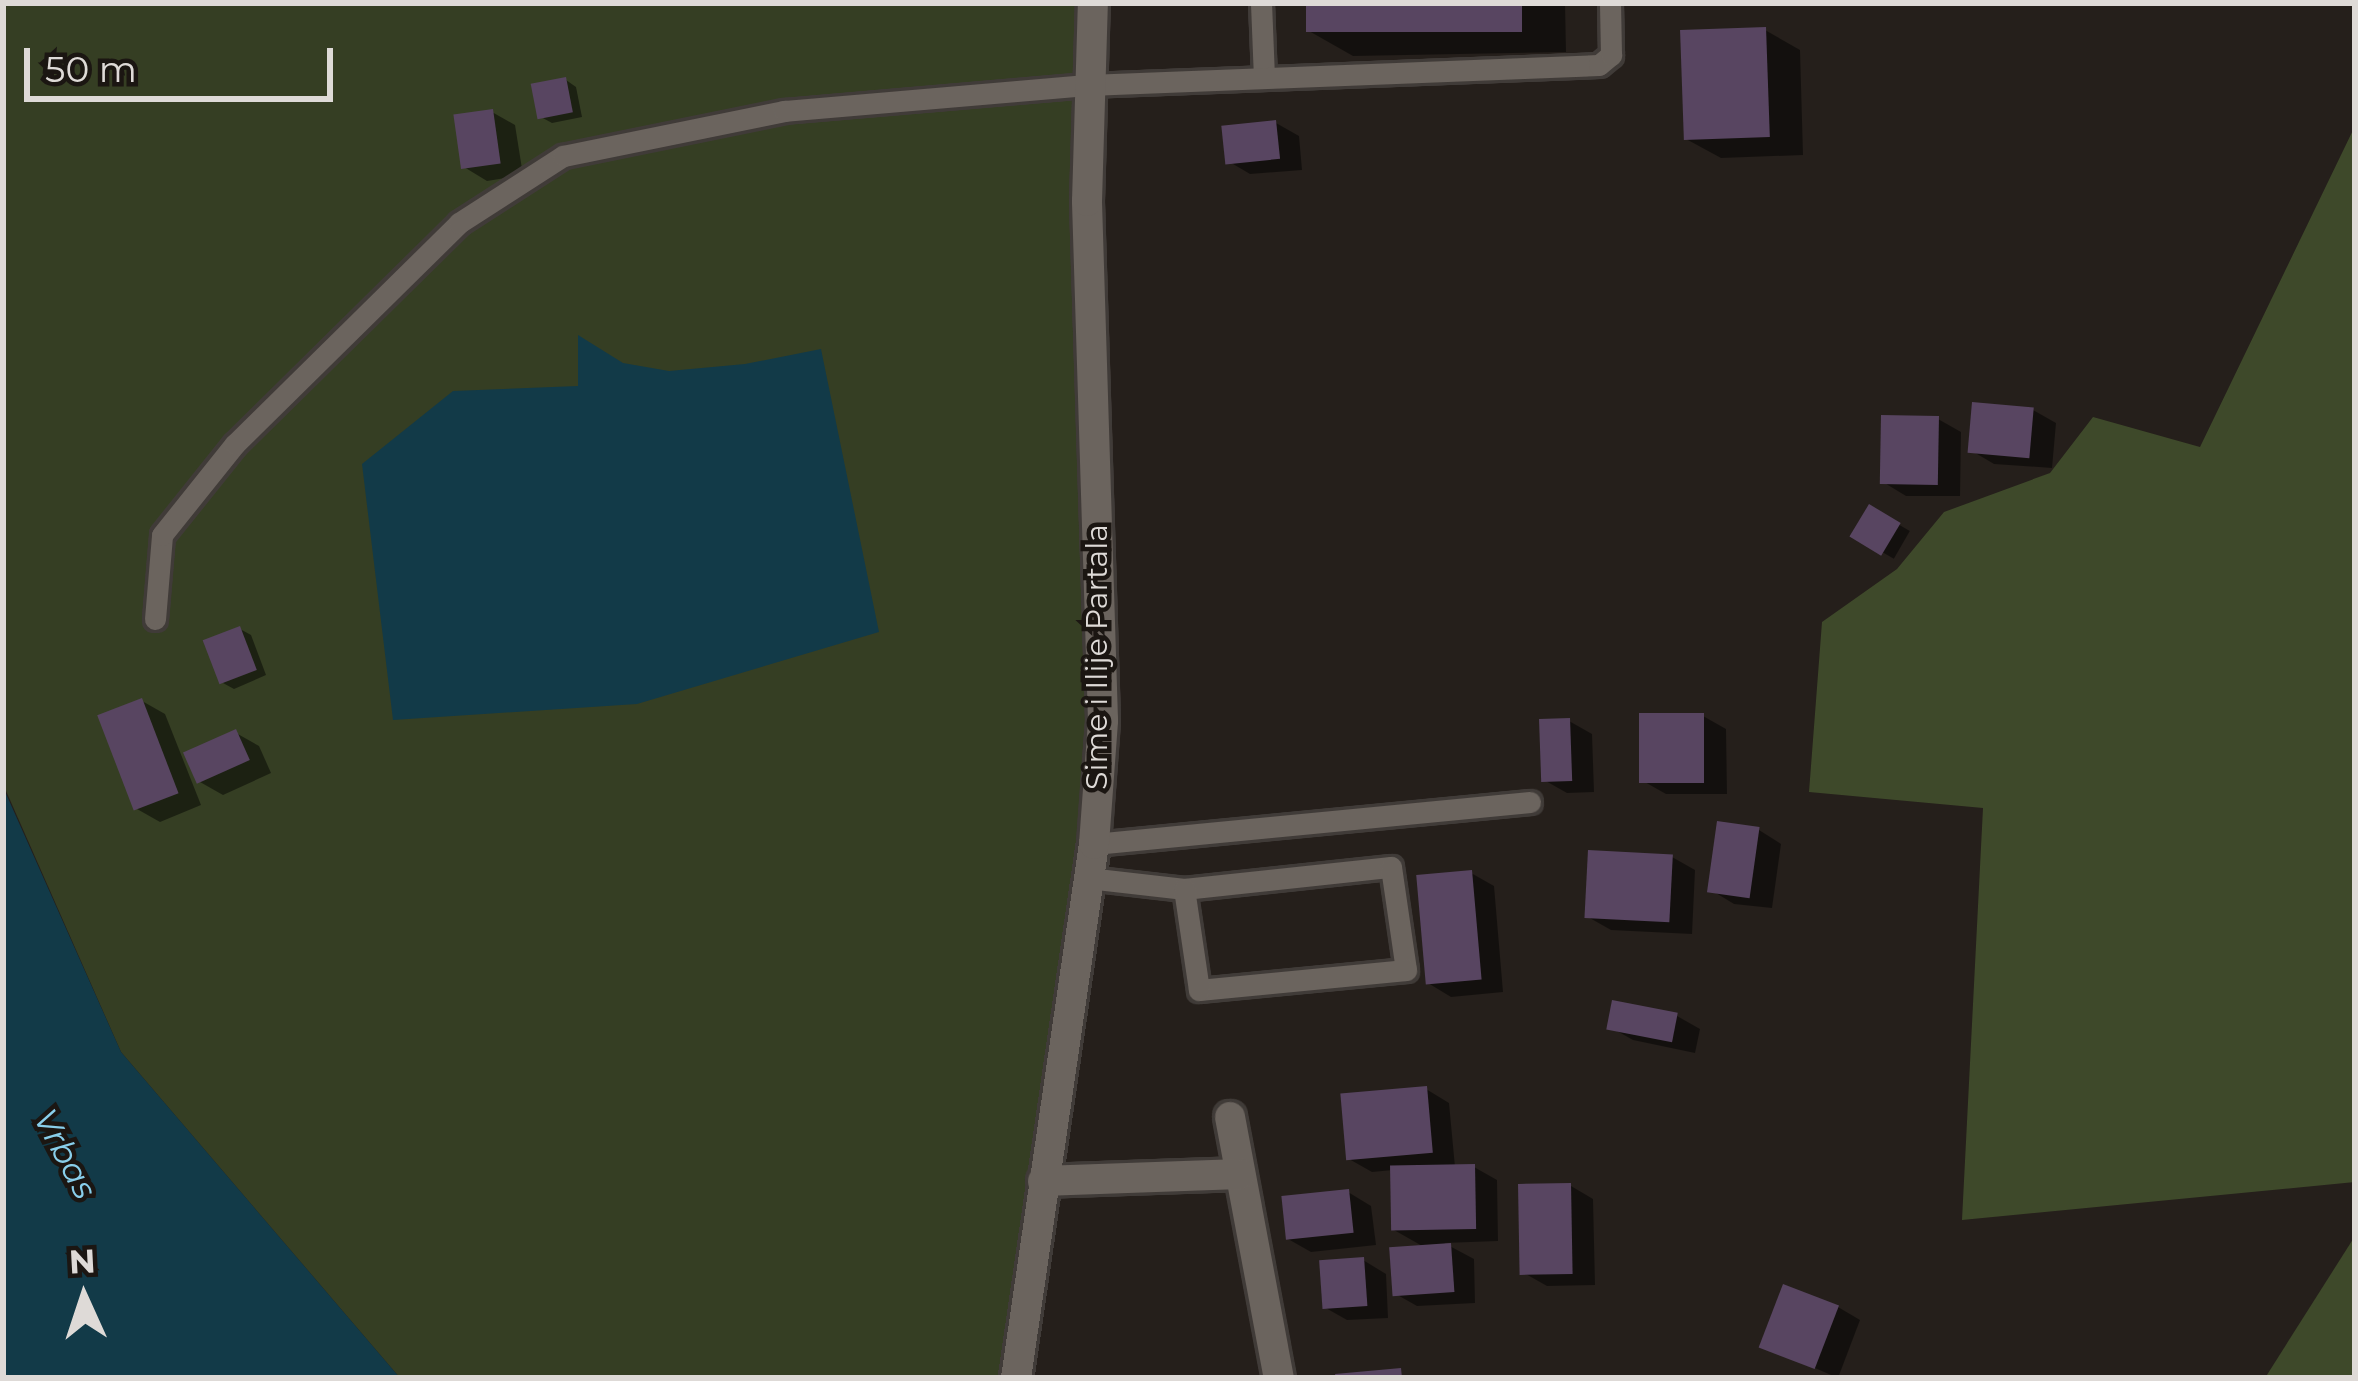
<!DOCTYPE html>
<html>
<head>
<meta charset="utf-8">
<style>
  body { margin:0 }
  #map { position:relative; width:2358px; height:1381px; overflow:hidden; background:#251f1b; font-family:Montserrat,sans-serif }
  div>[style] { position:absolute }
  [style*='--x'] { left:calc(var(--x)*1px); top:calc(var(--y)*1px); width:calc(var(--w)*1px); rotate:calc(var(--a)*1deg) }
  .green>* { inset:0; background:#353e23 }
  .forest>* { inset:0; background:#3e492a }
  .water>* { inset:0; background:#123a48 }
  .shadow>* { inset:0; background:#0007; transform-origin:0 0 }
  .building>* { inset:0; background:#584561; transform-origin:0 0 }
  .roads { filter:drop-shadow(3px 0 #403b38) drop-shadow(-3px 0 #403b38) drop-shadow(0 3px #403b38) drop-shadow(0 -3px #403b38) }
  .service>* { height:21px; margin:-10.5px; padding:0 10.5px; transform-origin:10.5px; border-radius:10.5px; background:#6b645e }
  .minor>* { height:30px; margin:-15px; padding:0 15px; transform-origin:15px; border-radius:15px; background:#6b645e }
  .tertiary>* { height:30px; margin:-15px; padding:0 15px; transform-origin:15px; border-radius:15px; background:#6b645e }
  span { translate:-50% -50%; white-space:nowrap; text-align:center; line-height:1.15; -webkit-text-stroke:9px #1b1612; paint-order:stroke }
  .street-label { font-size:30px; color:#dedad7 }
  .water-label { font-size:33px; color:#89cfeb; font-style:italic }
  .frame { position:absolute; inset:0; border:6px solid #dedad7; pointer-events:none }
  .north { position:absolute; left:24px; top:1237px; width:120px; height:120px; -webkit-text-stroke:9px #1b1612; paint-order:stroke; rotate:357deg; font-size:33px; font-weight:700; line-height:48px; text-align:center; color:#dedad7 }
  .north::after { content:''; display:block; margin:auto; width:42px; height:54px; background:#dedad7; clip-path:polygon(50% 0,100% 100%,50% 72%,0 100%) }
  .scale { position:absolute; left:24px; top:48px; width:309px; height:54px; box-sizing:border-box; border:6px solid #dedad7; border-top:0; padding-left:15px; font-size:36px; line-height:42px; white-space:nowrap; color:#dedad7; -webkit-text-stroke:9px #1b1612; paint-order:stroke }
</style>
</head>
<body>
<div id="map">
  <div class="green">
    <div style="clip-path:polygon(3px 3px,1093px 3px,1103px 720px,1016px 1378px,400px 1378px,121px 1052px,3px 784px)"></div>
  </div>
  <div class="forest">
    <div style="clip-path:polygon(2355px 126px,2355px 1182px,1962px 1220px,1983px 808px,1809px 792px,1822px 622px,1897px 569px,1944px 512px,2050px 473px,2093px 417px,2200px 447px)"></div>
    <div style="clip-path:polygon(2355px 1236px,2355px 1378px,2265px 1378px)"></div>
  </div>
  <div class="water">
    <div style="clip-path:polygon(578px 335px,623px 363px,669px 371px,745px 364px,821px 349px,879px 632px,637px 704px,393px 720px,362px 464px,453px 391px,578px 386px)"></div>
    <div style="clip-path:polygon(3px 787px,121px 1052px,400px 1378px,3px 1378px)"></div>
  </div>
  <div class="shadow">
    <div style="clip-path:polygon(1309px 3px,1565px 3px,1566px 52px,1353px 56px,1309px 31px)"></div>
    <div style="clip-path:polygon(1765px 30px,1800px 50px,1803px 155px,1721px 158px,1686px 139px)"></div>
    <div style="clip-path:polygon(566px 80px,576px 87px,582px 117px,552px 123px,541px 117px)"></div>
    <div style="clip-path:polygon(492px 112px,515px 125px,523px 175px,487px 181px,464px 167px)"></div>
    <div style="clip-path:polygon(1276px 123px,1299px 136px,1302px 170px,1250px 174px,1228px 161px)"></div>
    <div style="clip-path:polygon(2033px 410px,2056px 423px,2052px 468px,1994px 464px,1972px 451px)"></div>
    <div style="clip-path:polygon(1938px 419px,1961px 432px,1960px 496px,1906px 496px,1883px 482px)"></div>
    <div style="left:1870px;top:508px;width:46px;height:32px;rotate:30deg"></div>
    <div style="clip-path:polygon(240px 629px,251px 635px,266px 675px,234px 689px,223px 683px)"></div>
    <div style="clip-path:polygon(142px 701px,165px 714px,201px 805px,160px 822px,137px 809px)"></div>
    <div style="clip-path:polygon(1703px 716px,1726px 729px,1727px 794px,1666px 794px,1643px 781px)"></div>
    <div style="clip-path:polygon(1569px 721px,1592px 734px,1594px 792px,1567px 793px,1544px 780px)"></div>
    <div style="clip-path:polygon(236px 733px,259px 746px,271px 773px,223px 795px,200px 782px)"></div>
    <div style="clip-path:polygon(1759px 830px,1781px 844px,1772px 908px,1734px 904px,1711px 890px)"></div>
    <div style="clip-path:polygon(1672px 857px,1695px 870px,1692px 934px,1611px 930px,1588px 917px)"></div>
    <div style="clip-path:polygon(1471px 873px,1494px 886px,1503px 992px,1451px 997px,1428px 983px)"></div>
    <div style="clip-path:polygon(1677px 1016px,1700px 1029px,1695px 1053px,1633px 1040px,1610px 1027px)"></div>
    <div style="clip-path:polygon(1426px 1089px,1449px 1103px,1455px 1167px,1474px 1167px,1497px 1180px,1498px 1241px,1444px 1243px,1474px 1259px,1475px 1303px,1417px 1306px,1394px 1293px,1424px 1247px,1394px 1230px,1393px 1170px,1372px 1172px,1349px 1159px)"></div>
    <div style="clip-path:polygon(1571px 1186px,1593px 1199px,1595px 1285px,1547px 1286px,1524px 1273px)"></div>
    <div style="clip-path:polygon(1348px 1192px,1371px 1206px,1376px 1245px,1311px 1252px,1288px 1239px)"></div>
    <div style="clip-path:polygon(1363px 1260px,1386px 1274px,1388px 1318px,1347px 1320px,1324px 1307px)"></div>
    <div style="clip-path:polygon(1838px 1307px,1860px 1320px,1838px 1378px,1762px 1345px)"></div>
  </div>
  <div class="building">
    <div style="left:1306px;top:3px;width:216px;height:29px"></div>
    <div style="left:1766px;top:27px;width:110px;height:86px;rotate:88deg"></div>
    <div style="left:566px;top:77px;width:36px;height:36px;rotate:79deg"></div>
    <div style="left:493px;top:109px;width:55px;height:40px;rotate:82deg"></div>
    <div style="left:1276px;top:120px;width:39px;height:55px;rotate:84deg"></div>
    <div style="left:1972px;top:402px;width:62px;height:51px;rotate:5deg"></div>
    <div style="left:1881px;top:415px;width:58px;height:69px;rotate:1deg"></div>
    <div style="left:1869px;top:504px;width:37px;height:38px;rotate:31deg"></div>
    <div style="left:240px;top:626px;width:47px;height:40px;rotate:69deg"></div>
    <div style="left:142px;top:698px;width:102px;height:48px;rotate:69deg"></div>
    <div style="left:1639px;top:713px;width:65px;height:70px"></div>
    <div style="left:1570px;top:718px;width:63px;height:31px;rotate:88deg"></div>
    <div style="left:236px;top:729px;width:34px;height:58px;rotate:66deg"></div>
    <div style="left:1717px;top:821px;width:43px;height:72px;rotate:8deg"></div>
    <div style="left:1588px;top:850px;width:85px;height:68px;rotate:3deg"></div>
    <div style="left:1472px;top:870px;width:110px;height:56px;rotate:85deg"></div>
    <div style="left:1612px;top:1000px;width:67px;height:30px;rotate:11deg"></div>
    <div style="left:1427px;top:1086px;width:67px;height:87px;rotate:85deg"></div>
    <div style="left:1475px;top:1164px;width:65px;height:85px;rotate:89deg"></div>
    <div style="left:1571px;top:1183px;width:91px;height:53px;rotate:89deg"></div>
    <div style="left:1349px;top:1189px;width:44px;height:68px;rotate:84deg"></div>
    <div style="left:1451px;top:1243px;width:49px;height:62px;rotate:86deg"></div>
    <div style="left:1364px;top:1257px;width:49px;height:45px;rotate:86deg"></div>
    <div style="left:1783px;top:1284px;width:60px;height:68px;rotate:21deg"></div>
    <div style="clip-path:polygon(1401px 1368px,1402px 1378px,1336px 1378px,1335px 1374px)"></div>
  </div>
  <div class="roads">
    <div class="service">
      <div style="--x:1261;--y:3;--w:74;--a:87.7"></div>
      <div style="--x:155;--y:619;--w:84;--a:-85.2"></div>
      <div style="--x:162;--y:535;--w:117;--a:-51.3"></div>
      <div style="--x:235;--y:444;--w:315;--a:-44.6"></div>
      <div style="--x:459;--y:223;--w:124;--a:-32.8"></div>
      <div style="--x:563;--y:156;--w:226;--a:-11.5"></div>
      <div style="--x:784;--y:111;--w:305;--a:-4.9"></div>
      <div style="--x:1088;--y:85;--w:511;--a:-2.24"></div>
      <div style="--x:1599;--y:65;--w:16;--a:-40"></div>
      <div style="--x:1611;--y:55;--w:52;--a:-91.1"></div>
      <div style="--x:1094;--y:844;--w:438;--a:-5.5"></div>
      <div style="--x:1088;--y:878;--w:97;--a:6.5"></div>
      <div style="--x:1184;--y:889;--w:208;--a:-6.1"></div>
      <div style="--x:1391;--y:867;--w:104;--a:81.7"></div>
      <div style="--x:1406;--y:970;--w:208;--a:174.5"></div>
      <div style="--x:1199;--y:990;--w:102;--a:-98.4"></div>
    </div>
    <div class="minor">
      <div style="--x:1230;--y:1117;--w:266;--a:79.4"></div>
      <div style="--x:1043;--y:1181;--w:197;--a:-2"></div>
    </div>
    <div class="tertiary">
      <div style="--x:1016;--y:1378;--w:540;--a:-81.69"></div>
      <div style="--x:1094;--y:844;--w:124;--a:-85.8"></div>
      <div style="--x:1103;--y:720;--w:519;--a:-91.77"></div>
      <div style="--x:1087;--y:201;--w:198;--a:-88.3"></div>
    </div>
  </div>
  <div class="street-label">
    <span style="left:1097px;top:657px;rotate:-90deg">Sime i Ilije Partala</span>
  </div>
  <div class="water-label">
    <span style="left:65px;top:1154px;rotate:62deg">Vrbas</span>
  </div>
  <div class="frame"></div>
  <div class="north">N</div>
  <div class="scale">50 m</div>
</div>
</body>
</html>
